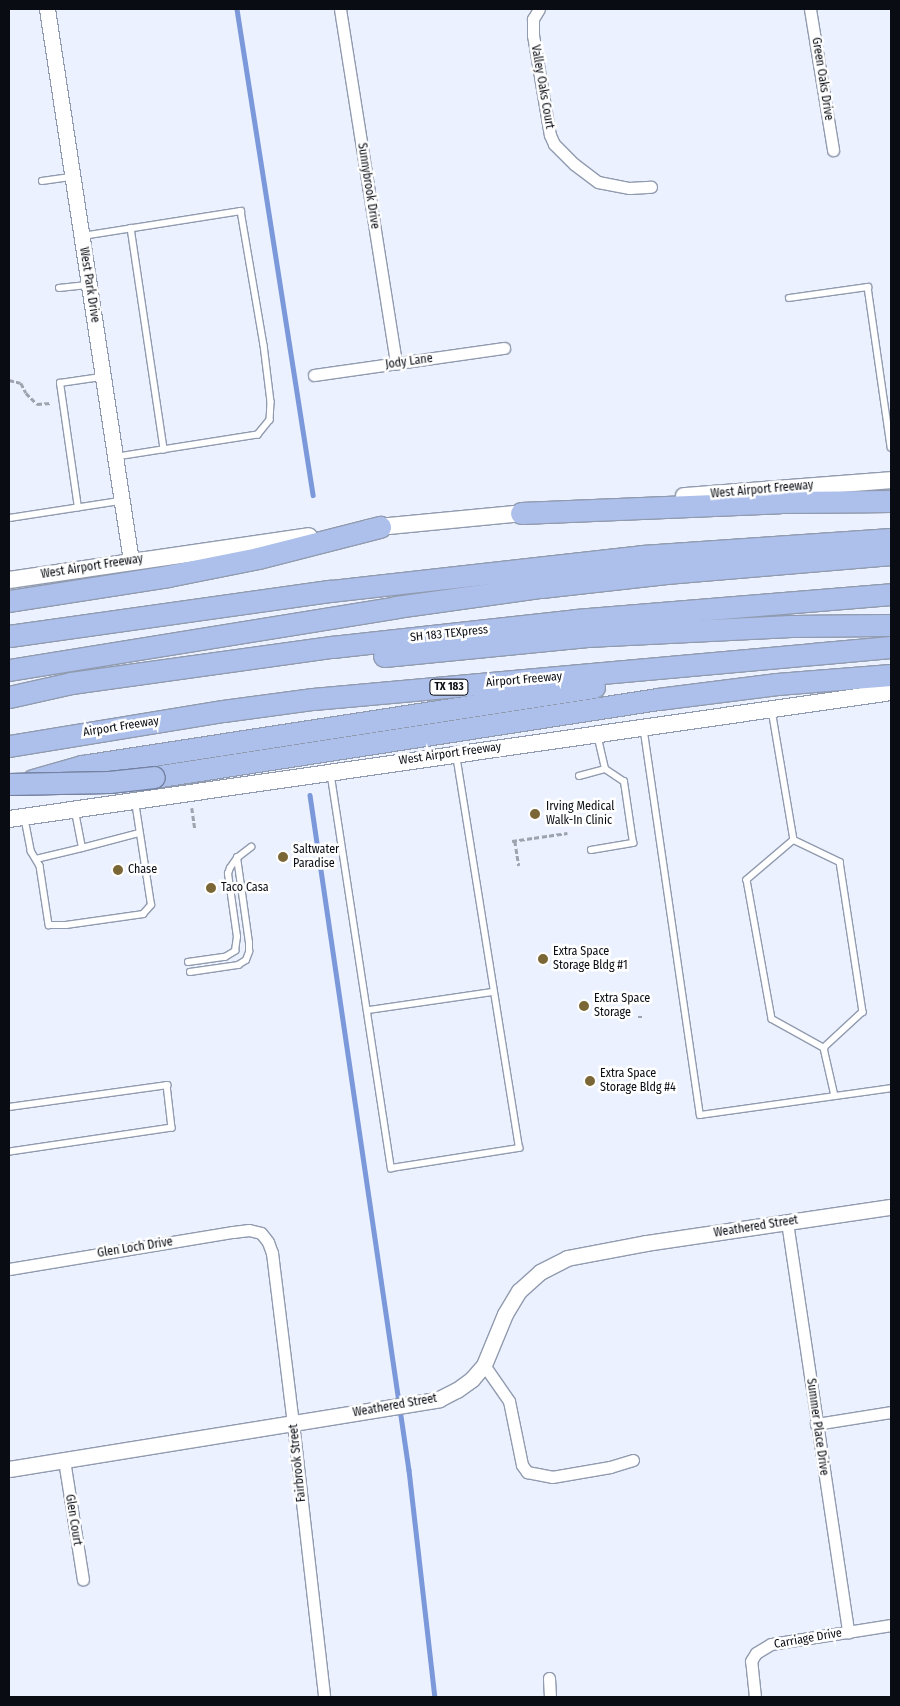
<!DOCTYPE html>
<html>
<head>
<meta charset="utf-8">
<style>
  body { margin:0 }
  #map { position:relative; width:900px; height:1706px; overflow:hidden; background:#ebf1fe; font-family:"Fira Sans Condensed",sans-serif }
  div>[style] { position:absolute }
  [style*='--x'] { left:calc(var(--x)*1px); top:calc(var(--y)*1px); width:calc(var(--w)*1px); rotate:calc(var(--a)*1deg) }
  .stream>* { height:4.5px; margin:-2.25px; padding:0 2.25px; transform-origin:2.25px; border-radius:2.25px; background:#7b98da }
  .path>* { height:2.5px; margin-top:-1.25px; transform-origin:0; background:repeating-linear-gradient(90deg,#9ea3ae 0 5px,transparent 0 7.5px) }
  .roads { filter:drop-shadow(1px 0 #919baf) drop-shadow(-1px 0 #919baf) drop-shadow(0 1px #919baf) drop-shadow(0 -1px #919baf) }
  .service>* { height:5.5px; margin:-2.75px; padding:0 2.75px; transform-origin:2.75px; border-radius:2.75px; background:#fff }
  .minor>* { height:11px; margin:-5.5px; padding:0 5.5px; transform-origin:5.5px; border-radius:5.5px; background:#fff }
  .tertiary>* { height:15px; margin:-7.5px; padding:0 7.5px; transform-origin:7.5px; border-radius:7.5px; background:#fff }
  .secondary>* { height:16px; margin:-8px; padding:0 8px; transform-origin:8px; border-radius:8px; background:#fff }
  .motorway>* { height:21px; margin:-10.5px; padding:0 10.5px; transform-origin:10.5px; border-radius:10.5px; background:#adc0ec }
  .bridges { filter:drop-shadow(1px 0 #7481a0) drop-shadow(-1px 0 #7481a0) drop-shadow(0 1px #7481a0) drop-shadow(0 -1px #7481a0) }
  .motorway-bridge>* { height:21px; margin:-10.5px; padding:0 10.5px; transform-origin:10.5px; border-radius:10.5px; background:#adc0ec }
  .dots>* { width:14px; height:14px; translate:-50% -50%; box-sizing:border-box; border:2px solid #fff; border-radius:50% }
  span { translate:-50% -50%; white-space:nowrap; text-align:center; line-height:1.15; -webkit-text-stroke:5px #fff; paint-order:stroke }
  .shield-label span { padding:1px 4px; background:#fff; border:1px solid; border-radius:4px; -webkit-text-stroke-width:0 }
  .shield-label { font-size:11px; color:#090c13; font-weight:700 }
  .street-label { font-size:12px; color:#090c13 }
  .poi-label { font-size:12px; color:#090c13 }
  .left { translate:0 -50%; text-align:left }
  .frame { position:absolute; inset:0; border:10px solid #090c13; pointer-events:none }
</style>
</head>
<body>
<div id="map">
  <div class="stream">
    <div style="--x:237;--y:9;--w:492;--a:81.1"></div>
    <div style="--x:310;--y:795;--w:682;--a:81.66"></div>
    <div style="--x:409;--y:1470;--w:228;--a:83.5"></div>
  </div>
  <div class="path">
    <div style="--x:9;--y:380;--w:12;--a:14"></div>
    <div style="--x:21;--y:383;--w:11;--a:63"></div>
    <div style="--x:26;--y:393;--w:16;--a:45"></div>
    <div style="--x:37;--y:404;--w:14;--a:-4"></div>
    <div style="--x:192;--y:808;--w:22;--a:82"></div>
    <div style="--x:512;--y:841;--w:56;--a:-8.3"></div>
    <div style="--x:515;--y:841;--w:25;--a:81"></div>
    <div style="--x:638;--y:1017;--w:4;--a:0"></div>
  </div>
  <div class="roads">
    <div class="service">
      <div style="--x:42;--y:181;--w:30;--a:-8"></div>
      <div style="--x:131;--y:228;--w:224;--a:81.5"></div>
      <div style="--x:82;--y:236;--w:161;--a:-8.9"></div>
      <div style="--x:241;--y:211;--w:136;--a:80.3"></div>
      <div style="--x:264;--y:345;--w:57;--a:83"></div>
      <div style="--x:271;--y:402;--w:18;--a:93"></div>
      <div style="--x:270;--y:420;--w:19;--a:129"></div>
      <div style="--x:258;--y:435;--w:143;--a:171.1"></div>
      <div style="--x:59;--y:288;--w:28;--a:-6"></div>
      <div style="--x:789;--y:298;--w:80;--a:-7.9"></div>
      <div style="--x:868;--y:287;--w:162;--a:81.8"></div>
      <div style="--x:78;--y:508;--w:126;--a:-98.2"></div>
      <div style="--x:60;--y:383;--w:41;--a:-8.3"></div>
      <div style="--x:9;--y:518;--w:112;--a:-8.7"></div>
      <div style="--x:772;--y:710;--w:132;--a:80.4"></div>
      <div style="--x:794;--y:840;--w:51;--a:25.6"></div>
      <div style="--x:840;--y:862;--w:152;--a:81.3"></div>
      <div style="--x:863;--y:1012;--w:53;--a:137.3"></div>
      <div style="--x:824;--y:1048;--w:49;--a:77.1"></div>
      <div style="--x:644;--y:729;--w:390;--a:81.7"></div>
      <div style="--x:700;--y:1115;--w:193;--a:-8"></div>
      <div style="--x:331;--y:774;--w:399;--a:81.3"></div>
      <div style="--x:391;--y:1168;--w:130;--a:-8.9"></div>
      <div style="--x:519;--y:1148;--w:398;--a:-99.1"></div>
      <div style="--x:579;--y:776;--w:27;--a:-15"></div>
      <div style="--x:605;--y:769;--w:35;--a:-103"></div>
      <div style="--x:25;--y:819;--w:33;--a:79"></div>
      <div style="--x:31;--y:851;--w:17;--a:59"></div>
      <div style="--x:40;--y:866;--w:60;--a:81.3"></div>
      <div style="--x:49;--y:925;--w:17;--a:0"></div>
      <div style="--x:66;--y:925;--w:78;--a:-8.1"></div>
      <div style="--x:143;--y:914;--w:12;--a:-48"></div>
      <div style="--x:151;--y:905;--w:104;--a:-98.8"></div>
      <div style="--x:794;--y:840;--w:62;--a:139.6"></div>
      <div style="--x:747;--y:880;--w:141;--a:79.8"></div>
      <div style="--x:772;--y:1019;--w:60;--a:29.1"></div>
      <div style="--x:82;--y:848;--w:59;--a:-14.7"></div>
      <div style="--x:591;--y:850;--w:43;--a:-9.5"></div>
      <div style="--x:633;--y:843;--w:62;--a:-98.4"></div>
      <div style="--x:624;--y:782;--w:23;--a:-146"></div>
      <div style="--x:36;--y:859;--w:47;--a:-13.4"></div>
      <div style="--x:82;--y:848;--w:38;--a:-101"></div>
      <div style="--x:188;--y:962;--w:37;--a:-8"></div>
      <div style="--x:225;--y:957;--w:12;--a:-31"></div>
      <div style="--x:235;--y:951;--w:14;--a:-82"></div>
      <div style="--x:237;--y:937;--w:64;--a:-98.1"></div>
      <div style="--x:228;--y:874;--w:6;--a:-72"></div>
      <div style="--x:230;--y:868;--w:12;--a:-55"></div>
      <div style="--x:237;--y:858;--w:18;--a:-38"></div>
      <div style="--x:190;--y:972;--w:49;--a:-8.3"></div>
      <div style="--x:238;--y:965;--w:9;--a:-32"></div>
      <div style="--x:246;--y:960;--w:9;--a:-69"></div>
      <div style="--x:249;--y:952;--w:9;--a:-90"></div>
      <div style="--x:249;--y:943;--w:86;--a:-98"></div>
      <div style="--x:369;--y:1010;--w:125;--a:-8.3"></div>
      <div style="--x:9;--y:1107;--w:160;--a:-7.9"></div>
      <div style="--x:167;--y:1085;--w:43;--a:83.4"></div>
      <div style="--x:172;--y:1128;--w:165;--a:171.6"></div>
    </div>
    <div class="minor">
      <div style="--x:340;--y:9;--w:359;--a:81"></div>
      <div style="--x:539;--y:9;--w:12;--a:121"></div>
      <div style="--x:533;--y:19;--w:16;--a:90"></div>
      <div style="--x:533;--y:35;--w:101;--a:80.4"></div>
      <div style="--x:550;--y:135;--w:10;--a:66"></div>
      <div style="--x:554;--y:144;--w:28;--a:45"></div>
      <div style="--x:574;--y:164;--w:30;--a:37"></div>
      <div style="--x:598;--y:182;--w:32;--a:11"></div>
      <div style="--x:629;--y:188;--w:22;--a:-3"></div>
      <div style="--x:810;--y:9;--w:143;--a:80.7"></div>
      <div style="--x:314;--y:375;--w:192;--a:-8.1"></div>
      <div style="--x:787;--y:1222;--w:415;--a:81.5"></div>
      <div style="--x:9;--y:1269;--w:227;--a:-9.4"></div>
      <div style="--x:233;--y:1232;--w:16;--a:-7"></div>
      <div style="--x:249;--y:1230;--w:12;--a:14"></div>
      <div style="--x:261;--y:1233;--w:11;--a:52"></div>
      <div style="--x:268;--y:1242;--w:12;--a:70"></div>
      <div style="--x:272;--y:1253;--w:171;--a:83"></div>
      <div style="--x:293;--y:1423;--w:276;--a:83.5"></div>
      <div style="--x:484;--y:1365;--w:44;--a:55.2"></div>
      <div style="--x:509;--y:1401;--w:65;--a:78.5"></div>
      <div style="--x:522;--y:1465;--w:9;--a:54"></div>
      <div style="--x:527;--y:1472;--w:25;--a:11"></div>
      <div style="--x:552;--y:1477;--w:59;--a:-9.8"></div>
      <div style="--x:610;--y:1467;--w:24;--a:-17"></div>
      <div style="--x:816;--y:1424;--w:76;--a:-9.1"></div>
      <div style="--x:64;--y:1460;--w:121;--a:81"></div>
      <div style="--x:549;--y:1678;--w:19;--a:87"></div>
      <div style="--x:755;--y:1697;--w:36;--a:-96"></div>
      <div style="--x:751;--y:1661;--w:9;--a:-58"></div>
      <div style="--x:756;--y:1653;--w:17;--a:-31"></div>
      <div style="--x:771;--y:1644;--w:121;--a:-9"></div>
    </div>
    <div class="tertiary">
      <div style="--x:47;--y:9;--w:558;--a:81.35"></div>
      <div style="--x:9;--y:1469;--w:436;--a:-9.2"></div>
      <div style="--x:439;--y:1399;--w:20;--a:-27"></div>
      <div style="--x:457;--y:1390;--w:19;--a:-36"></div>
      <div style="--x:472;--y:1379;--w:18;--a:-49"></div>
      <div style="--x:484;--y:1365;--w:55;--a:-67.6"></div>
      <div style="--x:505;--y:1314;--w:27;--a:-59"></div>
      <div style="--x:519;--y:1291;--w:28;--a:-42"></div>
      <div style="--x:540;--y:1272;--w:30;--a:-27"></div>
      <div style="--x:567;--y:1258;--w:80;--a:-10.8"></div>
      <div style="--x:646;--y:1243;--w:248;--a:-8.4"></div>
    </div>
    <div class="secondary">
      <div style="--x:684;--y:496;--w:208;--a:-4.4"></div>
      <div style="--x:368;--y:528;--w:166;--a:-5.5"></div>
      <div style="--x:9;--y:580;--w:303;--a:-8.3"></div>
      <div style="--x:9;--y:819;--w:891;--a:-8.19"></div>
    </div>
    <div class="motorway">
      <div style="--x:521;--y:513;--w:259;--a:-2.4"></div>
      <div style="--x:780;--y:502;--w:111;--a:-0.5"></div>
      <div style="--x:9;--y:601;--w:161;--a:-8.9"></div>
      <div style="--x:168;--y:576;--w:92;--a:-11.3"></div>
      <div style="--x:258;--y:558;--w:126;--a:-14.3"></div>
      <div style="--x:9;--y:636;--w:325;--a:-8"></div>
      <div style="--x:331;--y:591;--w:313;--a:-6.4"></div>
      <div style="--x:642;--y:556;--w:250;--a:-3.9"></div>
      <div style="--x:384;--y:656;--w:204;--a:-5.6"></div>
      <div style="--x:587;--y:636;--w:204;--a:-2.8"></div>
      <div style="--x:791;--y:626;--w:100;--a:-0.6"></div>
      <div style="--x:9;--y:670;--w:392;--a:-9.2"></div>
      <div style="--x:396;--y:607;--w:146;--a:-7.9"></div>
      <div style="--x:541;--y:587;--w:126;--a:-6.4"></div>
      <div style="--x:666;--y:573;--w:226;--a:-4.8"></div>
      <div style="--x:9;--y:697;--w:64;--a:-12.7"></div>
      <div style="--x:71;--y:683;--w:263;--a:-7.9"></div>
      <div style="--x:332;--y:647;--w:245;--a:-6.3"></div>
      <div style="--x:576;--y:620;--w:316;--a:-4.7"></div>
      <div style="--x:9;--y:746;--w:217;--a:-9.3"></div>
      <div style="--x:223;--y:711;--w:91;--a:-7.6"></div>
      <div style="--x:313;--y:699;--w:580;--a:-5.14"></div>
      <div style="--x:154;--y:777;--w:510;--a:-8.8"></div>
      <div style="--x:658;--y:699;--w:120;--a:-7.2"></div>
      <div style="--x:777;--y:684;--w:114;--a:-4.5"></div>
      <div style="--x:33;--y:780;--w:51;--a:-15.9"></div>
      <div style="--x:82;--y:766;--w:518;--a:-8.77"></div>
    </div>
  </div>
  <div class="bridges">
    <div class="motorway-bridge">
      <div style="--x:9;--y:784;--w:100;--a:-1.1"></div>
      <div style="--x:109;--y:782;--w:45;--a:-6.3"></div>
    </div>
  </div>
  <div class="dots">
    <div style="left:535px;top:814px;background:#7b6635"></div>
    <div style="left:283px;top:857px;background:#7b6635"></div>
    <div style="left:118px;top:870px;background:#7b6635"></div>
    <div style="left:211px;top:888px;background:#7b6635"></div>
    <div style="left:543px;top:959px;background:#7b6635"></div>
    <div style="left:584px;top:1006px;background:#7b6635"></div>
    <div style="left:590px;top:1081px;background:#7b6635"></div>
  </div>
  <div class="shield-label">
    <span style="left:449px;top:687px">TX 183</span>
  </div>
  <div class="street-label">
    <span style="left:822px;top:79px;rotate:81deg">Green Oaks Drive</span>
    <span style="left:542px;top:87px;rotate:80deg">Valley Oaks Court</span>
    <span style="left:368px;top:186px;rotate:81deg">Sunnybrook Drive</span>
    <span style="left:89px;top:285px;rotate:81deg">West Park Drive</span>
    <span style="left:409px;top:362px;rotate:-8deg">Jody Lane</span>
    <span style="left:762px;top:490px;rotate:-5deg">West Airport Freeway</span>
    <span style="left:92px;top:567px;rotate:-9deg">West Airport Freeway</span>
    <span style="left:449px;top:634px;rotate:-6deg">SH 183 TEXpress</span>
    <span style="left:524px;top:680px;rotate:-5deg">Airport Freeway</span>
    <span style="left:121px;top:727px;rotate:-9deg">Airport Freeway</span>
    <span style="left:450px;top:754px;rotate:-8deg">West Airport Freeway</span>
    <span style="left:756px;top:1227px;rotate:-9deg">Weathered Street</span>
    <span style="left:135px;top:1248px;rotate:-9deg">Glen Loch Drive</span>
    <span style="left:395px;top:1406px;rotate:-10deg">Weathered Street</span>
    <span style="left:817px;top:1427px;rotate:82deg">Summer Place Drive</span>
    <span style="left:298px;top:1463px;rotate:-96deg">Fairbrook Street</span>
    <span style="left:73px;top:1520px;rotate:81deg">Glen Court</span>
    <span style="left:808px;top:1639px;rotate:-10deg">Carriage Drive</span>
  </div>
  <div class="poi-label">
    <span class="left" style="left:546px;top:814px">Irving Medical<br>Walk-In Clinic</span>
    <span class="left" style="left:293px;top:857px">Saltwater<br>Paradise</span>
    <span class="left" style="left:128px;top:870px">Chase</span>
    <span class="left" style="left:221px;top:888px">Taco Casa</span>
    <span class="left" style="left:553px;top:959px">Extra Space<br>Storage Bldg #1</span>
    <span class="left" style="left:594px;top:1006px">Extra Space<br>Storage</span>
    <span class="left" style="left:600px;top:1081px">Extra Space<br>Storage Bldg #4</span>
  </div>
  <div class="frame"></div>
</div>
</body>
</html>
